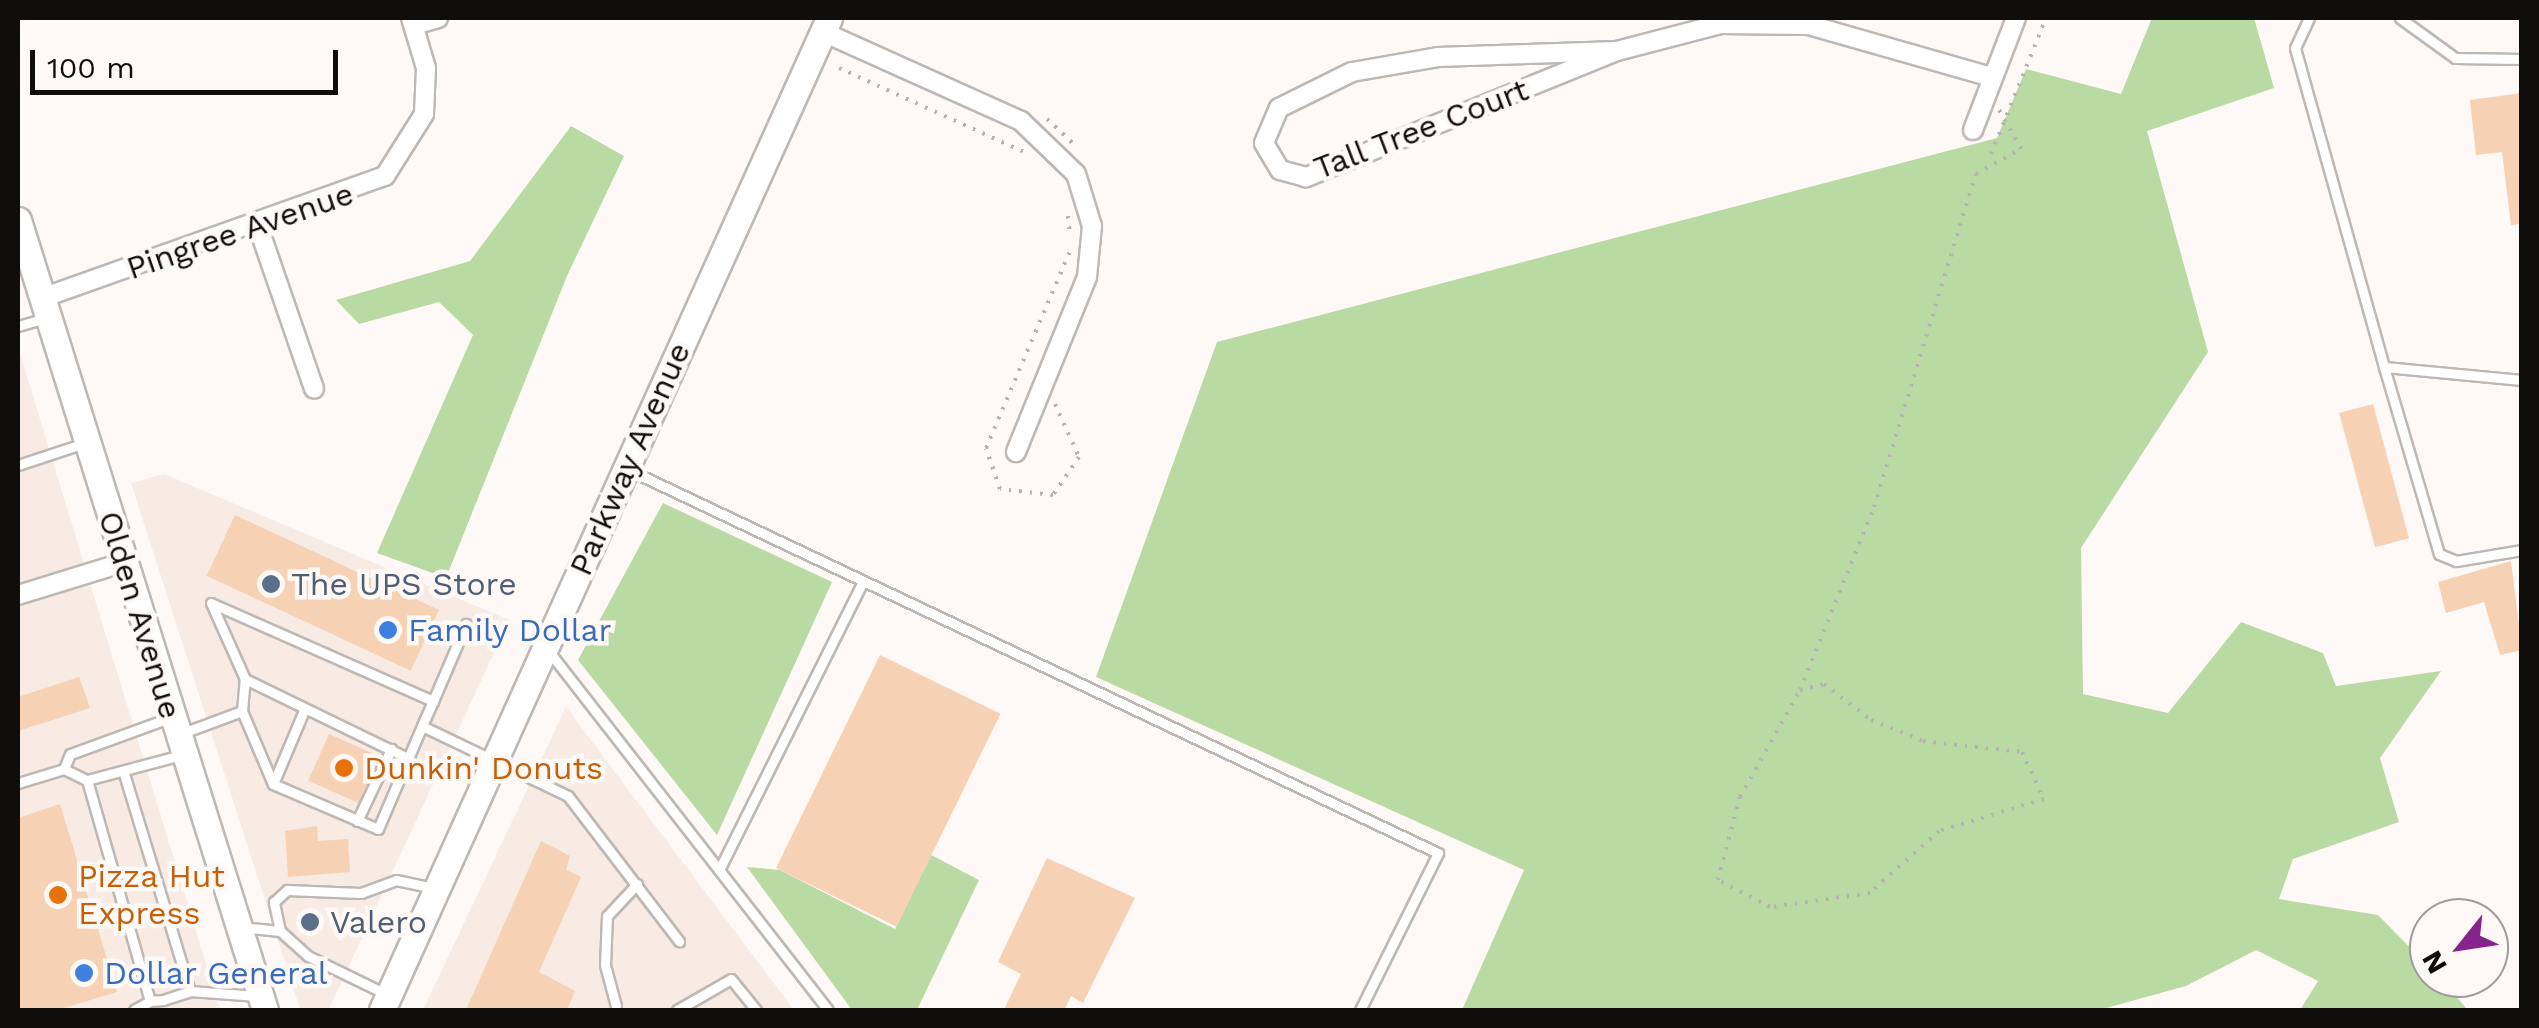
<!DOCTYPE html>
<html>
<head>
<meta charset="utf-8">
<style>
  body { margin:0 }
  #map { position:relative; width:2539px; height:1028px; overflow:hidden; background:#fef9f6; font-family:"Work Sans",sans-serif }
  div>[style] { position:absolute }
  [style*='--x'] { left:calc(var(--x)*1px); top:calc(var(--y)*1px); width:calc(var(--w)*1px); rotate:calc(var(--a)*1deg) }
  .built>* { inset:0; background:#f7ebe3 }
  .green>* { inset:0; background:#badaa3 }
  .building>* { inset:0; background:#f7d1b3; transform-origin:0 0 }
  .path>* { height:4px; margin-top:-2px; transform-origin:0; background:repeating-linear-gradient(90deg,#b5b1ae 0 2.5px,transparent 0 10.5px) }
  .roads { filter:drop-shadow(2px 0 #bdb8b4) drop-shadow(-2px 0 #bdb8b4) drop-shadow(0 2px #bdb8b4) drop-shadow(0 -2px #bdb8b4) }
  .service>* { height:9px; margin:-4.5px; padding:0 4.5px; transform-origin:4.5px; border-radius:4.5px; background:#fff }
  .minor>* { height:18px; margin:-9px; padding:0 9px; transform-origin:9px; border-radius:9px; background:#fff }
  .secondary>* { height:25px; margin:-12.5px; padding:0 12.5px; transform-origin:12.5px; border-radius:12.5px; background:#fff }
  .dots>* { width:28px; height:28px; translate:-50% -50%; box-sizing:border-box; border:5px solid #fef9f6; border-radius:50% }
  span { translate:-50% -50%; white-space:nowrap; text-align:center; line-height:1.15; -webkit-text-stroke:9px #fef9f6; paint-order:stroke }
  .street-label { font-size:32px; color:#100e0d }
  .service-label { font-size:32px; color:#4e5e75 }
  .left { translate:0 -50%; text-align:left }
  .shop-label { font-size:32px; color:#366cbe }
  .food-label { font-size:32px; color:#c56008 }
  .frame { position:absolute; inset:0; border:20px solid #100e0d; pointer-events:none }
  .north { position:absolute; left:2409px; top:898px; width:100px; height:100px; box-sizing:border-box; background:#fef9f6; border:2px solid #9f9b99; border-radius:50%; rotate:240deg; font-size:28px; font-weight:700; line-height:40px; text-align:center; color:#100e0d }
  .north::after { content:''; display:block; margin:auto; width:35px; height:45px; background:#86248d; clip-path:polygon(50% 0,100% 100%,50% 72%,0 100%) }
  .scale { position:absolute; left:30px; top:50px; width:308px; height:45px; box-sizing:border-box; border:5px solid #100e0d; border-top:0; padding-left:12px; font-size:30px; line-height:35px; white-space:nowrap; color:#100e0d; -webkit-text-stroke:8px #fef9f6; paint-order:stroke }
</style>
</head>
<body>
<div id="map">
  <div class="built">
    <div style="clip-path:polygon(18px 347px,220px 1010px,18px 1010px)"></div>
    <div style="clip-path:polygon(164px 474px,509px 620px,329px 1009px,300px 1009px,131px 483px)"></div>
    <div style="clip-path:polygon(566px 707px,794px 1010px,423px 1010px)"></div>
  </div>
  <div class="green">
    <div style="clip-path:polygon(2152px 18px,2254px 18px,2274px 88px,2147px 131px,2208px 352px,2081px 548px,2083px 694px,2168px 713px,2241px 622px,2323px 653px,2336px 686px,2441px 671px,2380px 758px,2399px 822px,2293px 859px,2279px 899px,2378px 915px,2429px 967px,2429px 978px,2440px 978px,2468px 1010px,2300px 1010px,2318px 981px,2256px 950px,2186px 986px,2099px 1010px,1462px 1010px,1524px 870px,1096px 677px,1217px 342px,1997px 138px,2026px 69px,2121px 94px)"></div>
    <div style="clip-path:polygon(571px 126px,624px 156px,567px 276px,446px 578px,377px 553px,473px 335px,439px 302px,359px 324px,336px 300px,470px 261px)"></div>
    <div style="clip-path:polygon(663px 503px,832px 582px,717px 835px,578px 660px)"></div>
    <div style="clip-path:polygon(931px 855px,979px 880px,917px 1010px,852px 1010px,747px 867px,780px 870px,895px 929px)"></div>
  </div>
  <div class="building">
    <div style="clip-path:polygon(2522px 93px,2522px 224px,2511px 225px,2502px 152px,2476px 155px,2470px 100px)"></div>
    <div style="left:2373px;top:404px;width:139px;height:35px;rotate:75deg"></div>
    <div style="left:235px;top:515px;width:225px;height:67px;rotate:25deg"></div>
    <div style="clip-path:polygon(2511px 561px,2522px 650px,2500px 655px,2484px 602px,2446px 613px,2438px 582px)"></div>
    <div style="left:880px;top:655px;width:134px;height:237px;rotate:26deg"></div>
    <div style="clip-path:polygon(79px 677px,90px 708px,18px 731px,18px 697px)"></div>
    <div style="left:329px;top:734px;width:55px;height:51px;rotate:24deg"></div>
    <div style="clip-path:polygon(60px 804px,117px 992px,57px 1010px,18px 1010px,18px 818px)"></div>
    <div style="clip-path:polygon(317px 826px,318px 841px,348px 839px,350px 872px,288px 877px,285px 831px)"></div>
    <div style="clip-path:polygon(541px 841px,570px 856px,566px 870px,581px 877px,539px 972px,575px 991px,567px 1010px,466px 1010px)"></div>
    <div style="clip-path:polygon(1047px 858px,1135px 898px,1083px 1003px,1071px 996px,1064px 1010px,1004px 1010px,1021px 974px,998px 962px)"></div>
  </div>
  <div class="path">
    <div style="--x:839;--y:68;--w:205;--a:24.4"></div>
    <div style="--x:1047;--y:119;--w:40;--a:43"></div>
    <div style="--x:1991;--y:154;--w:147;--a:-68"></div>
    <div style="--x:1068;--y:216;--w:20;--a:84"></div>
    <div style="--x:1055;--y:404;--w:58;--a:65.6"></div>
    <div style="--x:1079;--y:457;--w:46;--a:124.4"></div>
    <div style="--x:1053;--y:495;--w:53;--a:-173.5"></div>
    <div style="--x:1000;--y:489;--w:43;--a:-108.9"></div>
    <div style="--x:986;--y:448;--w:214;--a:-66.9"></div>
    <div style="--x:1800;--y:690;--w:25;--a:-14"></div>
    <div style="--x:1824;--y:684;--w:59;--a:37.5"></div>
    <div style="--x:1871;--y:720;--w:56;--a:22"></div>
    <div style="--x:1923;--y:741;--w:100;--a:6.3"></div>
    <div style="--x:2022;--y:752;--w:52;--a:64.9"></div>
    <div style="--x:2044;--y:799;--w:110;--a:163.1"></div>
    <div style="--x:1939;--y:831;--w:93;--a:138.1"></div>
    <div style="--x:1870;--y:893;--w:101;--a:172"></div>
    <div style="--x:1770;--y:907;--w:59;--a:-152.6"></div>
    <div style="--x:1718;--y:880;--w:86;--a:-75.2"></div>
    <div style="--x:1740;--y:797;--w:123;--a:-60.7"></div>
    <div style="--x:1800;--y:690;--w:197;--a:-68"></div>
    <div style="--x:1874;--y:507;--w:348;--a:-73"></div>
    <div style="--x:1976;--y:174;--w:51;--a:-29.1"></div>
    <div style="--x:2021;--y:149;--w:45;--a:-119.4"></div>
  </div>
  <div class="roads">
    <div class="service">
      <div style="--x:2309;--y:18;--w:33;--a:115"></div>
      <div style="--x:2295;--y:48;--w:331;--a:74.4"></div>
      <div style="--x:2384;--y:367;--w:139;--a:5.4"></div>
      <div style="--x:2400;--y:18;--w:68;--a:36"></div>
      <div style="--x:2455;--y:58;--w:67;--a:0.9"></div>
      <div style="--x:18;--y:326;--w:29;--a:-16"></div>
      <div style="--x:2384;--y:367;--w:195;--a:73.6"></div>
      <div style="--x:2439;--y:554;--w:18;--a:22"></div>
      <div style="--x:2456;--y:561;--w:67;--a:-9.5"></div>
      <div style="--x:18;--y:465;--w:71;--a:-18.2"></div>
      <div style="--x:627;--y:469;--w:897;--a:25.34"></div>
      <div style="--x:1438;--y:853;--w:175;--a:116.4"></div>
      <div style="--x:547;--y:649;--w:457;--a:52.1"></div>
      <div style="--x:245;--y:679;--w:183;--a:25.9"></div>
      <div style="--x:433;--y:701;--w:84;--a:-66.8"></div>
      <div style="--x:242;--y:711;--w:79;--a:67"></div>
      <div style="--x:273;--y:784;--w:114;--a:23.2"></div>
      <div style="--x:378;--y:829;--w:112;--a:-66.9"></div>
      <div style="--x:169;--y:718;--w:105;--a:160"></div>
      <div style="--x:70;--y:754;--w:16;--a:112"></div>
      <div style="--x:64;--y:769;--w:25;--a:26"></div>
      <div style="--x:87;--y:780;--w:97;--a:-14.9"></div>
      <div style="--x:180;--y:734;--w:66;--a:-20.4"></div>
      <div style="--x:242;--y:711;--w:32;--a:-85"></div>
      <div style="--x:245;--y:679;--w:83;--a:-114.1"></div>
      <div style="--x:211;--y:603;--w:243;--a:23.8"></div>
      <div style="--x:433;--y:701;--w:27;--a:114"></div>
      <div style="--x:422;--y:726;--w:162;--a:25.6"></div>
      <div style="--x:568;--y:796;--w:183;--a:52.6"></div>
      <div style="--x:87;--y:780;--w:230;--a:74.1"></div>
      <div style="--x:150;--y:1001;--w:13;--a:-4"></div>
      <div style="--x:163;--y:1000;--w:28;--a:-18"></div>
      <div style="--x:190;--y:991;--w:230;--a:-106.9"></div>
      <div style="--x:18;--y:783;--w:48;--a:-16.9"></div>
      <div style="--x:273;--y:784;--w:82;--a:-67.2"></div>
      <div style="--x:357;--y:821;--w:80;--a:-64.7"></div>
      <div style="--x:719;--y:870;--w:323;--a:-63.5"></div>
      <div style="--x:241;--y:927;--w:39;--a:6"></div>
      <div style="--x:190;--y:991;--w:67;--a:4.3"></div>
      <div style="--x:388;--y:995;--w:89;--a:-154"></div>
      <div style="--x:308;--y:956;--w:38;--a:-138"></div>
      <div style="--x:280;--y:931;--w:30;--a:-102"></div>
      <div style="--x:274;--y:902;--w:18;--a:-43"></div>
      <div style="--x:287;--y:890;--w:74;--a:2.3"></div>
      <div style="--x:361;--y:893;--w:37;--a:-20"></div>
      <div style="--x:396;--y:880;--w:39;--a:12"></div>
      <div style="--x:616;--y:1006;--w:42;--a:-105"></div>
      <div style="--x:605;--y:965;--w:49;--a:-87.7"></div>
      <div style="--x:607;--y:916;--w:44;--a:-46.8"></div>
      <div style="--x:134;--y:1010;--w:18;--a:-29"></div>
      <div style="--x:677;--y:1010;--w:62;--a:-29.9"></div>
      <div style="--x:731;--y:979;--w:40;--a:51"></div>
    </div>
    <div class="minor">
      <div style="--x:414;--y:25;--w:25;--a:-16"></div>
      <div style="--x:823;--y:32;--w:217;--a:24.2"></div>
      <div style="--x:1021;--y:121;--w:76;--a:43.9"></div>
      <div style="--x:1076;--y:174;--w:54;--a:72.9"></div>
      <div style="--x:1092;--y:226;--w:51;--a:95.6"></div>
      <div style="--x:1087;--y:277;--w:189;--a:112.1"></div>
      <div style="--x:1617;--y:51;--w:336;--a:157.9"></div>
      <div style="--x:1306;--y:177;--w:27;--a:-165"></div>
      <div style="--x:1280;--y:170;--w:31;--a:-121"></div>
      <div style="--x:1264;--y:143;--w:38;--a:-67"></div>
      <div style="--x:1279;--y:108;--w:81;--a:-26.3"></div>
      <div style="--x:1352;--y:72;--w:87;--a:-9.9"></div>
      <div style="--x:1438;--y:57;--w:179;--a:-1.9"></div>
      <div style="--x:1617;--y:51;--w:107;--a:-14.6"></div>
      <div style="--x:1721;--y:24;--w:88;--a:0.7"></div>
      <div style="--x:1809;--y:25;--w:190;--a:15.9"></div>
      <div style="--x:1973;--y:130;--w:120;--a:-69"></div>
      <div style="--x:258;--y:226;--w:172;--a:71"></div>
      <div style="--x:42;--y:298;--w:364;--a:-19.6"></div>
      <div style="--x:385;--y:176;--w:73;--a:-57.8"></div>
      <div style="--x:424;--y:114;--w:46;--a:-87.5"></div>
      <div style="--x:426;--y:68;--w:52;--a:-106.7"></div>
      <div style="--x:18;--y:595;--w:109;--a:-17.1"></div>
    </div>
    <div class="secondary">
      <div style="--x:18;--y:220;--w:828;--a:72.64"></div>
      <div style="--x:382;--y:1010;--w:1088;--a:-65.74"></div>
    </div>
  </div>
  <div class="dots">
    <div style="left:271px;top:584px;background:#5c6f8a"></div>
    <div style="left:388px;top:630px;background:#3f7fe0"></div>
    <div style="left:344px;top:768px;background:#e8710a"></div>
    <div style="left:58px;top:895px;background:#e8710a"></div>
    <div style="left:310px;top:922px;background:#5c6f8a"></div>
    <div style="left:84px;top:973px;background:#3f7fe0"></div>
  </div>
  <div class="street-label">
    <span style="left:1421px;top:129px;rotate:-21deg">Tall Tree Court</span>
    <span style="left:240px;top:231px;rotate:-19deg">Pingree Avenue</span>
    <span style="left:630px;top:459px;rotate:-66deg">Parkway Avenue</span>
    <span style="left:140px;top:615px;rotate:73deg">Olden Avenue</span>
  </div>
  <div class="service-label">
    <span class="left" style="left:291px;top:584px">The UPS Store</span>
    <span class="left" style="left:330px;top:922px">Valero</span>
  </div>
  <div class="shop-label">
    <span class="left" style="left:408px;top:630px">Family Dollar</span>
    <span class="left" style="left:104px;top:973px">Dollar General</span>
  </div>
  <div class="food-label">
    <span class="left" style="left:364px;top:768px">Dunkin' Donuts</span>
    <span class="left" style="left:78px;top:895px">Pizza Hut<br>Express</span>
  </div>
  <div class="frame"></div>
  <div class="north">N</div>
  <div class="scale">100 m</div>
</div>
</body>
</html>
